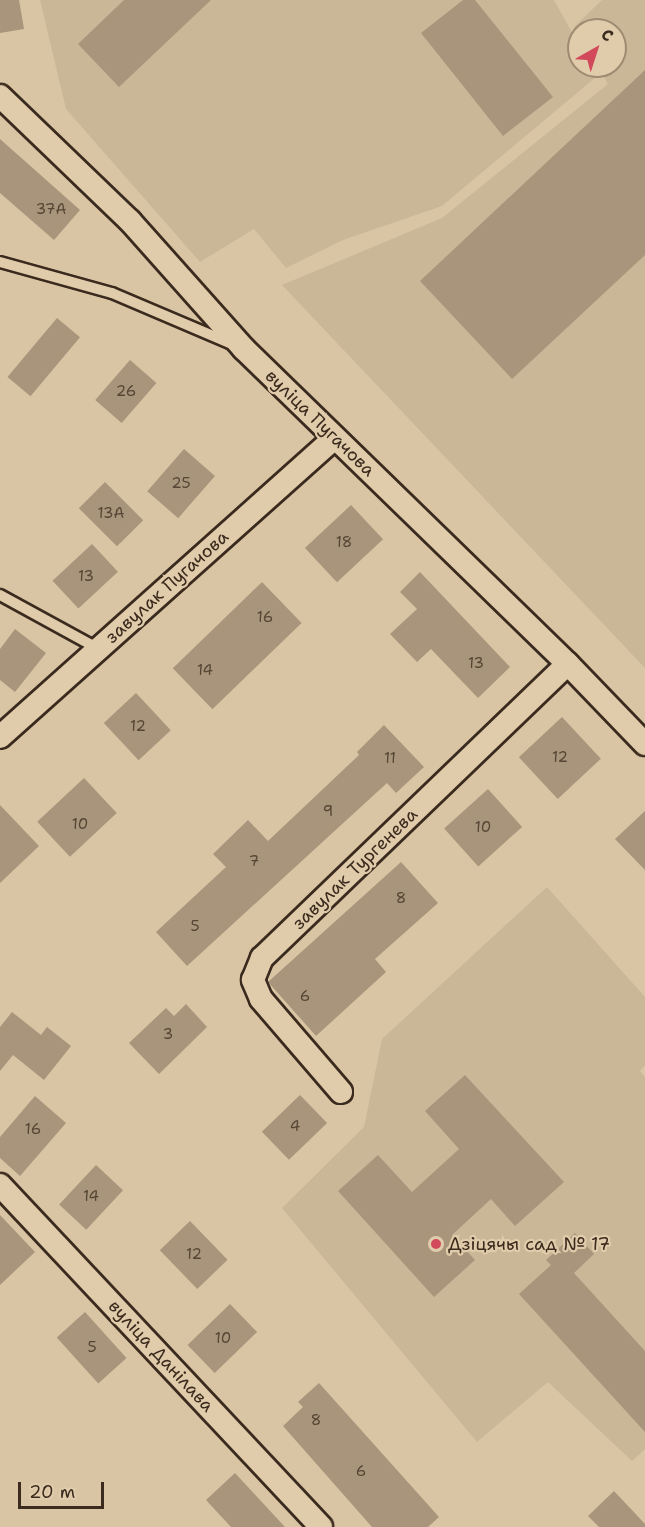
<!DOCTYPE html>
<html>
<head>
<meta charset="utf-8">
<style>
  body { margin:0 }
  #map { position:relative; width:645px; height:1527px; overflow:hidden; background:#d9c5a4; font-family:"Shantell Sans",sans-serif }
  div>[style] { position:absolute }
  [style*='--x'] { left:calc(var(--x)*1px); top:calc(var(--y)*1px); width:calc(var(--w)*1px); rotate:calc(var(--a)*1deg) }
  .built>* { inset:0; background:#cab798 }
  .building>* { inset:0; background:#a8957b; transform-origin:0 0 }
  .roads { filter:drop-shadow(2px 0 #3b2a1e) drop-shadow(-2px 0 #3b2a1e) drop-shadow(0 2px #3b2a1e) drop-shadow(0 -2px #3b2a1e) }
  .service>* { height:10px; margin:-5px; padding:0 5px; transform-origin:5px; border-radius:5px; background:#e0cbaa }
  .minor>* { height:22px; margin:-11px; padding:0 11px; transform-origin:11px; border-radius:11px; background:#e0cbaa }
  .dots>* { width:16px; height:16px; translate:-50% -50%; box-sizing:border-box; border:3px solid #e0cbaa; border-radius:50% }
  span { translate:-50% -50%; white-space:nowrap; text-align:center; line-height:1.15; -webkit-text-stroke:4.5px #e0cbaa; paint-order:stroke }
  .number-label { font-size:15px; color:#564535 }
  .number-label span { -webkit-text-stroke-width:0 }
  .street-label { font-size:18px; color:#3b2a1e }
  .poi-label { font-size:18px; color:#3b2a1e }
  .left { translate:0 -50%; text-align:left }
  .north { position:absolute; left:567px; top:18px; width:60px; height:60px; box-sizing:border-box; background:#e0cbaa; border:2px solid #9e8b72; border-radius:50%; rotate:39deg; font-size:16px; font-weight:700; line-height:24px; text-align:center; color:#3b2a1e }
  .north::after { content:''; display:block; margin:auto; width:21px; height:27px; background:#d1495b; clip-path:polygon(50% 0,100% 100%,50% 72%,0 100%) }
  .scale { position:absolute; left:18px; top:1482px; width:86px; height:27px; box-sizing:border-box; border:3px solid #3b2a1e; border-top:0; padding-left:8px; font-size:18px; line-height:21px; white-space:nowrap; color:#3b2a1e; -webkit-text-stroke:4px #e0cbaa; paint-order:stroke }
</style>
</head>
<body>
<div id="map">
  <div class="built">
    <div style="clip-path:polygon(40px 0,554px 0,579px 45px,579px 66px,590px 66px,596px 77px,442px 206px,343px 240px,286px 268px,254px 229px,200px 262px,66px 109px)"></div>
    <div style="clip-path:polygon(602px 0,645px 0,645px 668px,282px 285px,442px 218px,608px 84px,598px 66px,615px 66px,615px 30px,579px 30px,579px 35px,574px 27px)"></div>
    <div style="clip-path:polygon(547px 887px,645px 997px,645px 1065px,640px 1071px,645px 1077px,645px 1449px,632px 1461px,548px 1382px,477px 1442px,282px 1208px,364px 1127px,382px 1039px)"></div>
  </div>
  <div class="building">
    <div style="clip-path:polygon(0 0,19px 0,24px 29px,0 33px)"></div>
    <div style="clip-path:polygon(124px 0,211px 0,119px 87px,78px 44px)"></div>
    <div style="clip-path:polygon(463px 0,475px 0,553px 97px,503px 136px,421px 33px)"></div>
    <div style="clip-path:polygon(645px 70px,645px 255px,512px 379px,420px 281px)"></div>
    <div style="clip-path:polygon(0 139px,80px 210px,54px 240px,0 193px)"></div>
    <div style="left:57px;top:318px;width:30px;height:77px;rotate:40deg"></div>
    <div style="left:130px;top:360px;width:35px;height:53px;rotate:41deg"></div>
    <div style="left:184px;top:449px;width:41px;height:56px;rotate:41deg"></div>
    <div style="left:105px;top:482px;width:54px;height:37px;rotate:45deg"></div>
    <div style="left:351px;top:505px;width:47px;height:63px;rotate:47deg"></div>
    <div style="left:92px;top:544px;width:38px;height:54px;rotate:47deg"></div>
    <div style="clip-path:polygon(420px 572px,510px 667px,478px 698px,431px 649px,417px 662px,390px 634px,417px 609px,400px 592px)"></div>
    <div style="left:262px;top:582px;width:57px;height:124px;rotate:46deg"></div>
    <div style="clip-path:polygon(15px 629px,46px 653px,15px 692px,0 680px,0 649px)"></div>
    <div style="left:136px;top:693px;width:51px;height:44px;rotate:47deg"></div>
    <div style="left:562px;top:717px;width:57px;height:59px;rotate:47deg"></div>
    <div style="clip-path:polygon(384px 725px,424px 767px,396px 793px,387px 783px,187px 966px,156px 932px,226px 867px,213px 854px,248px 820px,268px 841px,359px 755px,357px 752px)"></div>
    <div style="left:84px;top:778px;width:48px;height:64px;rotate:47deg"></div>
    <div style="left:488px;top:789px;width:51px;height:59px;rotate:48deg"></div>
    <div style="clip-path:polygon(0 805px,39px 846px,0 883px)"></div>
    <div style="clip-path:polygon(645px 811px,645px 870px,615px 839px)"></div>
    <div style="clip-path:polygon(401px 862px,438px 903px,375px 959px,386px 972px,316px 1036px,268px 982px)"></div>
    <div style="clip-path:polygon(186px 1004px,207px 1027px,159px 1074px,129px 1043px,166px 1008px,174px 1016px)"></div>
    <div style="clip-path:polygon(12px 1012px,41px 1035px,47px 1027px,71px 1046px,44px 1080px,13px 1055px,0 1071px,0 1027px)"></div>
    <div style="clip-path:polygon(465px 1075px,564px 1182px,515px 1226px,491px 1199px,452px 1235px,475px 1260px,434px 1297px,338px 1191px,378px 1155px,412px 1192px,459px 1149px,425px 1111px)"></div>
    <div style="left:300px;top:1095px;width:39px;height:53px;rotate:46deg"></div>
    <div style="clip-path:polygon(35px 1096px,66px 1123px,20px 1176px,0 1158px,0 1137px)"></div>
    <div style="left:96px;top:1165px;width:37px;height:54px;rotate:43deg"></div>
    <div style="clip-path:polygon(0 1215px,35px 1252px,0 1285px)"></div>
    <div style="left:190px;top:1221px;width:54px;height:42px;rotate:46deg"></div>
    <div style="clip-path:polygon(575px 1233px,594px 1254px,574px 1273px,645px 1351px,645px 1432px,519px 1294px,551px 1265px,546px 1260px)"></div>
    <div style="left:230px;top:1304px;width:39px;height:59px;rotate:46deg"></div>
    <div style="left:85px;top:1312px;width:62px;height:38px;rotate:48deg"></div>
    <div style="clip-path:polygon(319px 1383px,439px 1517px,428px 1527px,372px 1527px,283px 1426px,303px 1407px,298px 1402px)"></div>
    <div style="clip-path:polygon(235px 1473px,285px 1527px,231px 1527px,206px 1500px)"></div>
    <div style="clip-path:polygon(614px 1491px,645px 1524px,645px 1527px,599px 1527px,588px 1516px)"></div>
  </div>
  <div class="roads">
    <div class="service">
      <div style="--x:0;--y:262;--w:116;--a:15.5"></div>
      <div style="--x:112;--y:293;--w:130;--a:23"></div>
      <div style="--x:0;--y:595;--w:111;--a:28.7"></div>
    </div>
    <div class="minor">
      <div style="--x:0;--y:96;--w:180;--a:43.9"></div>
      <div style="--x:130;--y:221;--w:170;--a:48.3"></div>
      <div style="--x:243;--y:348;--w:453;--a:44.2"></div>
      <div style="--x:568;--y:664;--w:111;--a:46.1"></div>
      <div style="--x:0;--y:737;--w:449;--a:-41.8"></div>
      <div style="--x:341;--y:1092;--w:123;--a:-130.7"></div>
      <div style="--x:261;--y:999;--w:21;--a:-113"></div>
      <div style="--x:253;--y:980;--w:24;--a:-68"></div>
      <div style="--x:262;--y:958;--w:424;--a:-43.9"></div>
      <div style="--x:0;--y:1185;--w:469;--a:46.8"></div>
    </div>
  </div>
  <div class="dots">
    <div style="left:436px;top:1244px;background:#d1495b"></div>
  </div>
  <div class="number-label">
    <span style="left:51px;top:210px">37А</span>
    <span style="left:126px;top:392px">26</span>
    <span style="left:181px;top:484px">25</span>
    <span style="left:111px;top:514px">13А</span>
    <span style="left:344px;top:543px">18</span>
    <span style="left:86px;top:577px">13</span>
    <span style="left:265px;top:618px">16</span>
    <span style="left:476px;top:664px">13</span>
    <span style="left:205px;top:671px">14</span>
    <span style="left:138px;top:727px">12</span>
    <span style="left:560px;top:758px">12</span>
    <span style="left:390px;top:759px">11</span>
    <span style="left:328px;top:812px">9</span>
    <span style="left:80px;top:825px">10</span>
    <span style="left:483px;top:828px">10</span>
    <span style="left:254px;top:862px">7</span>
    <span style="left:401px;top:899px">8</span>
    <span style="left:195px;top:927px">5</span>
    <span style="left:305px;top:997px">6</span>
    <span style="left:168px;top:1035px">3</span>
    <span style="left:295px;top:1127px">4</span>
    <span style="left:33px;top:1130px">16</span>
    <span style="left:91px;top:1197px">14</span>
    <span style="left:194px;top:1255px">12</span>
    <span style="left:223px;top:1339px">10</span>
    <span style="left:92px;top:1348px">5</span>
    <span style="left:316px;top:1421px">8</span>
    <span style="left:361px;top:1472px">6</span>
  </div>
  <div class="street-label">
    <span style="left:320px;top:423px;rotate:44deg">вуліца Пугачова</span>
    <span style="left:167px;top:587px;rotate:-42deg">завулак Пугачова</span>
    <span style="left:355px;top:869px;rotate:-44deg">завулак Тургенева</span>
    <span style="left:161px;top:1356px;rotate:47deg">вуліца Данілава</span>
  </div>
  <div class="poi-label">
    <span class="left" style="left:448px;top:1244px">Дзіцячы сад № 17</span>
  </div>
  <div class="north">С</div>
  <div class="scale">20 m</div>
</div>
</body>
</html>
